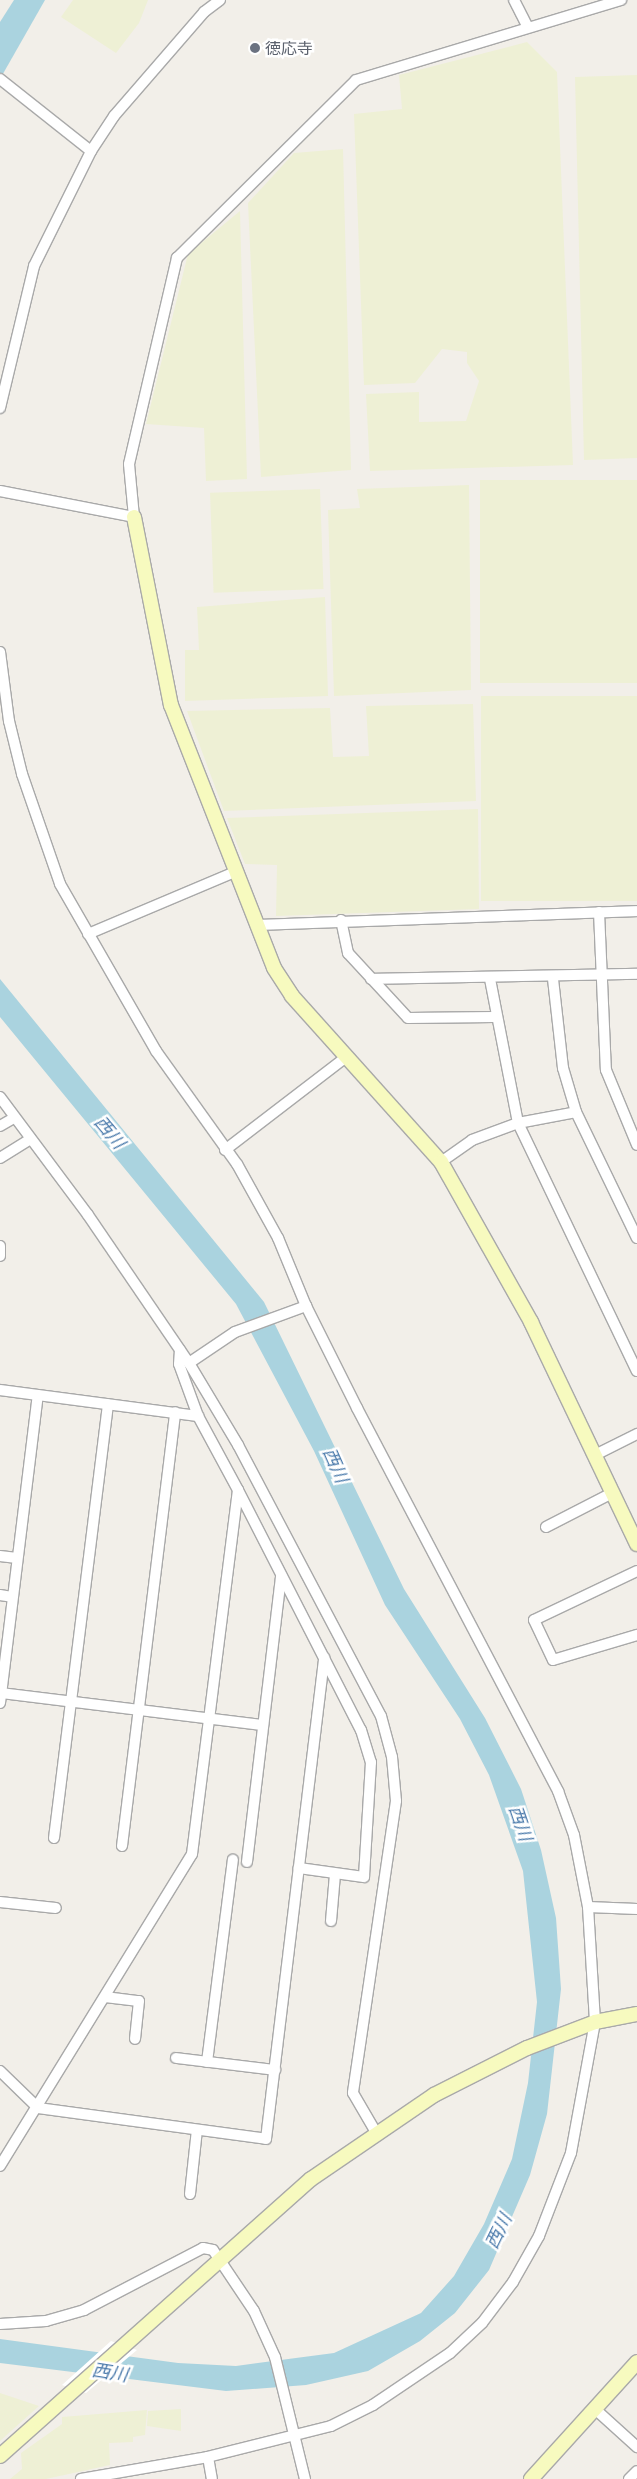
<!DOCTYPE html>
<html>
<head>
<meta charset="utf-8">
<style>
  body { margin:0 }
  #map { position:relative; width:637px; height:2479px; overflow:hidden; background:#f2efe9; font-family:"Exo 2","Noto Sans JP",sans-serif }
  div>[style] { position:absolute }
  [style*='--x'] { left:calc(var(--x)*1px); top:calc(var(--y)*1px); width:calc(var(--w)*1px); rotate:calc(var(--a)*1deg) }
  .farmland>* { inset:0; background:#eef0d5; transform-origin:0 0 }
  .water>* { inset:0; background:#aad3df }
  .pier>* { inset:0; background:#fff }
  .roads { filter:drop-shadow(1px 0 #a9a9a9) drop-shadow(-1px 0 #a9a9a9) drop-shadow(0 1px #a9a9a9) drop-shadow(0 -1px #a9a9a9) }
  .street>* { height:10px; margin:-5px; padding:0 5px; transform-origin:5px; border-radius:5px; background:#fff }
  .secondary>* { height:14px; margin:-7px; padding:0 7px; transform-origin:7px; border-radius:7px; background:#f7fabf }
  .dots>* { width:14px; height:14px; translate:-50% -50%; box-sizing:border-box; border:2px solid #fff; border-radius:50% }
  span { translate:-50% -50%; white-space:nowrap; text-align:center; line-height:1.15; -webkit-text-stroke:5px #fff; paint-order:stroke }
  .worship-label { font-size:16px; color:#5b616d }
  .left { translate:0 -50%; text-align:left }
  .water-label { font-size:18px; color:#4a7aab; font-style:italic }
</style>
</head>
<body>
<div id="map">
  <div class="farmland">
    <div style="clip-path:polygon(73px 0,148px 0,139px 23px,116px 53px,61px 17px)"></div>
    <div style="clip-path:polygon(527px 42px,557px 72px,573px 465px,370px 471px,366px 394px,419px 392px,419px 422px,466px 421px,479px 381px,467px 363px,467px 352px,442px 349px,415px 383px,364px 385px,354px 114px,402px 109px,399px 75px)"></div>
    <div style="clip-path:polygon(637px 75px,637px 458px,584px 460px,575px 77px)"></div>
    <div style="clip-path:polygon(343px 149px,351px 470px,261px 477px,248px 203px,294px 153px)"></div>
    <div style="clip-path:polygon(240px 211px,247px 479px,206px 481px,204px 428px,146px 424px,188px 254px)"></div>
    <div style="left:637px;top:480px;width:203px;height:157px;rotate:90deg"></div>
    <div style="clip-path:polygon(469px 485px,471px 690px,334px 696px,328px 510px,360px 508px,357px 489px)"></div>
    <div style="left:320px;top:489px;width:100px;height:110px;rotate:88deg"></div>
    <div style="clip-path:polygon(325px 597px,328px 696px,185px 701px,185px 650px,199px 650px,197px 607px)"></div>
    <div style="left:637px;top:696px;width:205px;height:156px;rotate:90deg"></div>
    <div style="clip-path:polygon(473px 704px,476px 801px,224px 811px,187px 711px,330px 708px,333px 757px,369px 756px,366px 706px)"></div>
    <div style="clip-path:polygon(478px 809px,479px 909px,276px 916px,277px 865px,245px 864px,227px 818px)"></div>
    <div style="clip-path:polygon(0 2393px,39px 2406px,0 2441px)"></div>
    <div style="clip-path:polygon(181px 2409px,181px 2431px,147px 2426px,148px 2411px)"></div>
    <div style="clip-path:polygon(147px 2410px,145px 2435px,133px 2437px,133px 2442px,109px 2443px,110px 2465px,46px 2479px,10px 2479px,22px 2469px,21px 2453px,62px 2424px,62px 2417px)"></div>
  </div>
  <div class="water">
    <div style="clip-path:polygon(14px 0,45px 0,0 79px,0 22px)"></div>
    <div style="clip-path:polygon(0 979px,264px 1302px,404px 1589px,485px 1718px,521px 1789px,541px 1850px,556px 1918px,561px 1989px,547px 2114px,530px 2175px,489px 2270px,455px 2313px,420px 2341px,368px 2371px,306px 2385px,226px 2391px,0 2363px,0 2339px,178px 2363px,236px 2366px,334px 2353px,421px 2313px,454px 2276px,484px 2224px,512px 2159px,528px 2083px,537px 2002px,523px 1871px,489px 1775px,460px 1719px,385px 1605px,314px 1451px,236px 1304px,0 1017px)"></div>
  </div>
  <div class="pier">
    <div style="clip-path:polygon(111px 2341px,137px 2350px,86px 2393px,62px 2385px)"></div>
  </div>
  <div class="roads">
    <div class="street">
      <div style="--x:514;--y:0;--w:30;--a:63"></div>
      <div style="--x:0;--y:79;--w:116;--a:38.4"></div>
      <div style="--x:0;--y:408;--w:146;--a:-76.5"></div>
      <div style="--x:34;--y:266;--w:128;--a:-63.6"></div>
      <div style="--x:91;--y:151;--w:42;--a:-56.7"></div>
      <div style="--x:114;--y:116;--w:138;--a:-49.1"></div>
      <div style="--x:204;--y:12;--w:20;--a:-37"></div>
      <div style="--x:0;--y:491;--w:136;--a:11"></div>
      <div style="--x:134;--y:517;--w:53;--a:-95.4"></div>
      <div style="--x:129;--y:464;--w:212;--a:-76.9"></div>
      <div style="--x:177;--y:258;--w:252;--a:-44.8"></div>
      <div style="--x:356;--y:80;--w:277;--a:-16.8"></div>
      <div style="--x:0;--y:652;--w:70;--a:82.6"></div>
      <div style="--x:9;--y:721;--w:55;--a:76.2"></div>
      <div style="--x:22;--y:774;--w:116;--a:70.9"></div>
      <div style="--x:60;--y:884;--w:193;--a:60.1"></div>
      <div style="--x:156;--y:1051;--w:139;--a:54.4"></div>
      <div style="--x:237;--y:1164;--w:85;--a:61"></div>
      <div style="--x:278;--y:1238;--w:74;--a:67.6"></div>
      <div style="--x:306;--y:1306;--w:114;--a:63.4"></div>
      <div style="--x:357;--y:1408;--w:433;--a:62.3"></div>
      <div style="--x:558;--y:1791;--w:47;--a:70"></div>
      <div style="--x:574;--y:1835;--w:73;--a:79"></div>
      <div style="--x:588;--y:1907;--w:115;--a:86.5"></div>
      <div style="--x:595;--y:2022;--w:133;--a:100.4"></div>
      <div style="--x:571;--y:2153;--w:89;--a:111.1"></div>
      <div style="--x:539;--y:2236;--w:53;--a:119.5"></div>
      <div style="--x:513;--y:2282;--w:51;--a:127.1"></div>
      <div style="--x:482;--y:2323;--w:44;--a:136.8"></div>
      <div style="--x:450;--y:2353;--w:93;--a:146"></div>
      <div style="--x:373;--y:2405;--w:47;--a:153.4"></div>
      <div style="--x:331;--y:2426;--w:127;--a:165.9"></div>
      <div style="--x:208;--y:2457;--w:129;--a:170.2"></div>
      <div style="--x:599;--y:912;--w:158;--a:87.5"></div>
      <div style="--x:606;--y:1070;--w:81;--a:67.5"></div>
      <div style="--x:341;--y:920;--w:34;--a:78"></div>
      <div style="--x:348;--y:953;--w:88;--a:47.3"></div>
      <div style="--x:408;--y:1018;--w:86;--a:-0.7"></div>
      <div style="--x:256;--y:925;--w:381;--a:-2.1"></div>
      <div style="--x:88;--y:934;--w:160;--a:-22.9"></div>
      <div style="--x:371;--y:979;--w:266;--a:-1.1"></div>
      <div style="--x:490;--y:979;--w:147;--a:79"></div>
      <div style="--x:518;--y:1123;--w:275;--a:64.4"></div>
      <div style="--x:553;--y:979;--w:90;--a:83.6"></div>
      <div style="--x:563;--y:1068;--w:46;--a:73.5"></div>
      <div style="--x:576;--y:1112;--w:140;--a:64.2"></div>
      <div style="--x:0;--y:1097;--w:147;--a:53.3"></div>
      <div style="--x:88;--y:1215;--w:179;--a:55.7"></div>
      <div style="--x:189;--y:1363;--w:96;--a:59.1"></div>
      <div style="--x:238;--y:1445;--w:306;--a:62.2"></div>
      <div style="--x:381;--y:1716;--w:42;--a:75"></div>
      <div style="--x:392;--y:1757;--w:44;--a:84.8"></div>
      <div style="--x:396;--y:1801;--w:295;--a:98.4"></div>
      <div style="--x:353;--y:2093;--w:48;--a:59.7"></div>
      <div style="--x:0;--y:1126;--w:16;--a:-30"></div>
      <div style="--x:225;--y:1150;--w:153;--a:-37.5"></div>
      <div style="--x:0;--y:1158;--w:36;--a:-32"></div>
      <div style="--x:441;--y:1162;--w:38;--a:-35"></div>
      <div style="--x:472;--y:1140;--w:49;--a:-20.3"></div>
      <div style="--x:518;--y:1123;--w:59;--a:-10.7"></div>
      <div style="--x:0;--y:1246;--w:10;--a:90"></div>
      <div style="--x:189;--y:1363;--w:55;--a:-34"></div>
      <div style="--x:235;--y:1332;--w:76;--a:-20.1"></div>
      <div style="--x:0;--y:1390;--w:200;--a:7.5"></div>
      <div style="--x:597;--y:1454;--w:45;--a:-26.6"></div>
      <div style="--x:238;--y:1490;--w:270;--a:62.9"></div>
      <div style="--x:361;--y:1730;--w:34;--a:73"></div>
      <div style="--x:371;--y:1762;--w:115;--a:93.5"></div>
      <div style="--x:364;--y:1877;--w:66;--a:-172.1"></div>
      <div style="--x:546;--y:1527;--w:76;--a:-27.2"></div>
      <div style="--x:0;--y:1556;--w:17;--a:7"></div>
      <div style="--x:637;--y:1571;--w:114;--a:154.6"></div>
      <div style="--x:534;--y:1620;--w:44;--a:64.6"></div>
      <div style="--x:553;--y:1660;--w:88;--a:-16.6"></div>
      <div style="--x:0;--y:1595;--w:12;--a:9"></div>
      <div style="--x:1;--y:1693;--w:264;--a:7"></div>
      <div style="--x:0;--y:1703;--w:310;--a:-83"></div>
      <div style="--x:54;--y:1838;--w:437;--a:-82.9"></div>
      <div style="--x:122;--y:1846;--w:437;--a:-83"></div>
      <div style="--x:247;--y:1862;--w:288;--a:-83.2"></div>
      <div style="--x:0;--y:1902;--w:56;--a:6.1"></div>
      <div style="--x:588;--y:1907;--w:49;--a:2.3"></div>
      <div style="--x:331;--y:1921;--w:47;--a:-85.1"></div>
      <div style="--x:105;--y:1997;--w:34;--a:7"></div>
      <div style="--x:139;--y:2001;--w:38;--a:96"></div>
      <div style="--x:176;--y:2058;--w:100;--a:6.9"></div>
      <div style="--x:207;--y:2062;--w:204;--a:-82.7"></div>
      <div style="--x:0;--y:2071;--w:53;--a:44.2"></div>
      <div style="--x:38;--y:2108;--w:230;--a:7.7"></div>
      <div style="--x:266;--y:2139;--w:485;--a:-83.1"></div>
      <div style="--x:0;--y:2166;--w:366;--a:-58.4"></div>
      <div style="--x:192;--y:1854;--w:367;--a:-82.8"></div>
      <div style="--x:238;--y:1490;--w:84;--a:-118.4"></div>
      <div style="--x:198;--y:1416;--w:55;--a:-110.1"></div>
      <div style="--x:179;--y:1364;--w:14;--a:-86"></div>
      <div style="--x:190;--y:2194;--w:64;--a:-83.8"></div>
      <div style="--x:0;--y:2324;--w:46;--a:-3.7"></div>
      <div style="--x:46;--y:2321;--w:40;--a:-16"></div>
      <div style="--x:84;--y:2310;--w:134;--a:-27.5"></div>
      <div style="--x:203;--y:2248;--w:10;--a:11"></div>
      <div style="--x:213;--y:2250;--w:73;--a:56.1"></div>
      <div style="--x:254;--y:2311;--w:51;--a:65.5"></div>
      <div style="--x:275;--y:2357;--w:126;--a:76.2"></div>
      <div style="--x:595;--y:2409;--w:57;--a:42.1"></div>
      <div style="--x:208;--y:2457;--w:22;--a:80"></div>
      <div style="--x:629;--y:2479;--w:11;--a:-45"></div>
    </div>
    <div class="secondary">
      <div style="--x:134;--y:517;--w:192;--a:78.9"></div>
      <div style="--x:171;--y:705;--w:282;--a:68.6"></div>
      <div style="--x:274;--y:968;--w:33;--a:57"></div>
      <div style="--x:292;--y:996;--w:223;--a:48.1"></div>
      <div style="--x:441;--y:1162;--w:184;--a:60.6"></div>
      <div style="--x:531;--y:1322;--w:246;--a:64.5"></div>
      <div style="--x:0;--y:2456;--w:416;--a:-41.7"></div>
      <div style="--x:311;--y:2179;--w:149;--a:-34.3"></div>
      <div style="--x:434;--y:2095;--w:104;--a:-26.8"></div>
      <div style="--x:527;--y:2048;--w:73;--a:-20.9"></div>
      <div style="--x:595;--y:2022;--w:43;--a:-10.8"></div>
      <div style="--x:531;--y:2479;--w:158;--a:-47.8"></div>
    </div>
  </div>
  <div class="dots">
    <div style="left:255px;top:48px;background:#6b7280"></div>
  </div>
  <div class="worship-label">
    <span class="left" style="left:265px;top:48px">徳応寺</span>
  </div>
  <div class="water-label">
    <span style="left:110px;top:1132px;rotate:50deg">西川</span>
    <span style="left:336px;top:1465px;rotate:66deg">西川</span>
    <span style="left:521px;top:1823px;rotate:71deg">西川</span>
    <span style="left:498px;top:2231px;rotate:-64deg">西川</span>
    <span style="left:110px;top:2372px;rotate:9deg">西川</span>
  </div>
</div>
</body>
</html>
